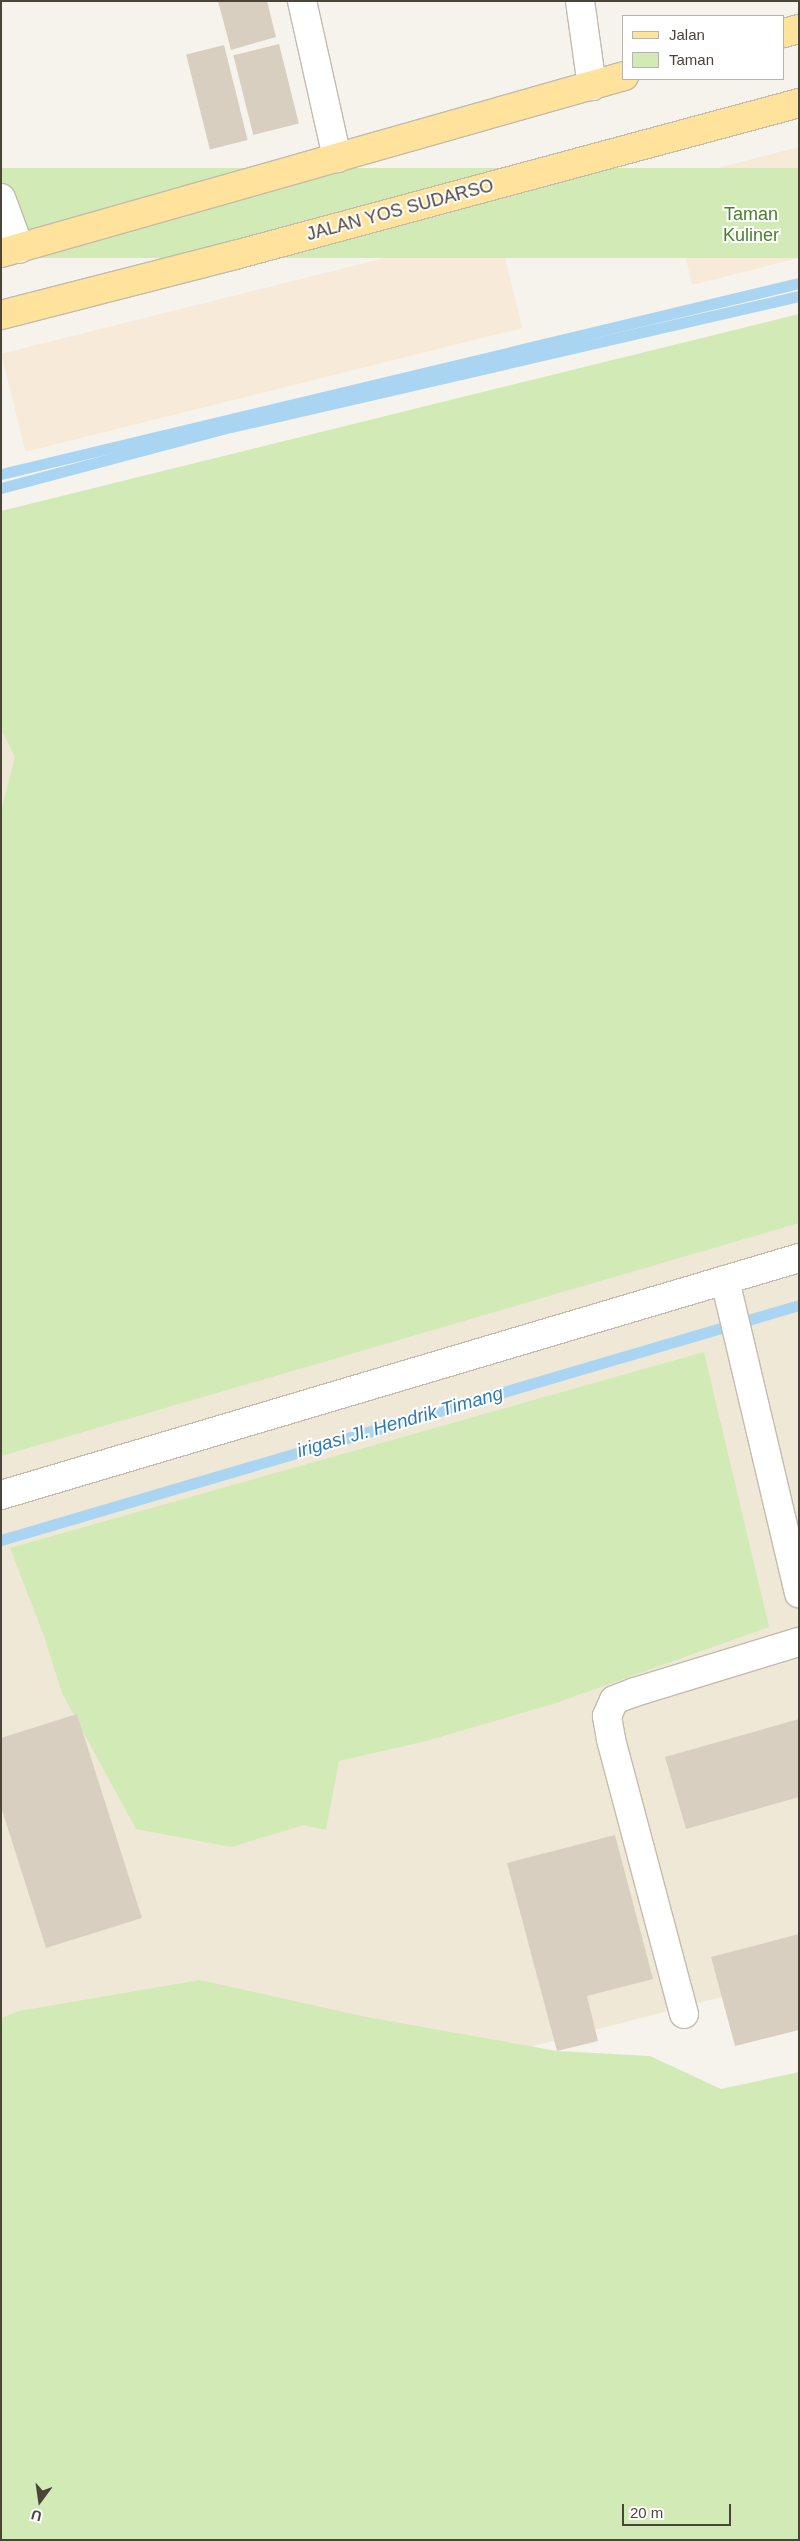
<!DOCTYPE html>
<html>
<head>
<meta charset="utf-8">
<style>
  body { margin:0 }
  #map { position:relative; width:800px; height:2541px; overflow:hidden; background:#f6f3ec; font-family:Helvetica,sans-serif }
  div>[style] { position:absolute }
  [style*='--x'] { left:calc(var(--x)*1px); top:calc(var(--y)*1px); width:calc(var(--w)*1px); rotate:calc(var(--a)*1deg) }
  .commercial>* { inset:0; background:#f7ead8; transform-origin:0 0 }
  .education>* { inset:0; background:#efe8d6 }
  .green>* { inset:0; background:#d2eab5; transform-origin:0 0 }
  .stream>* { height:11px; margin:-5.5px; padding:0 5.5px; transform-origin:5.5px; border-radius:5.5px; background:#a9d4f2 }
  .building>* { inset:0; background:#d8cfc1; transform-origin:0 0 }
  .roads { filter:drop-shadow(1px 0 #c2bbae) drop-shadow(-1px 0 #c2bbae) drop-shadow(0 1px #c2bbae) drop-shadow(0 -1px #c2bbae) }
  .minor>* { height:28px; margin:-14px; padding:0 14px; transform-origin:14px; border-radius:14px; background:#fff }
  .major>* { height:28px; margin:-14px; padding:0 14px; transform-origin:14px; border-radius:14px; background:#ffe39c }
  span { translate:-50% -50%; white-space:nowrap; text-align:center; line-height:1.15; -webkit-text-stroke:4px #fff; paint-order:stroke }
  .street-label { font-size:18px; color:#4b4439 }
  .park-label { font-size:18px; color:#4a7f2a }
  .water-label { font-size:19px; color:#2e7ab2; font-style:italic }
  .frame { position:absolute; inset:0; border:2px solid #4b4439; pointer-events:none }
  .legend { position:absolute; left:622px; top:15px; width:162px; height:65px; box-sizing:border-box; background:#fff; border:1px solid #b7b4b0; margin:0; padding:6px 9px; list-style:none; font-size:15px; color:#4b4439 }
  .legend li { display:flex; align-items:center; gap:10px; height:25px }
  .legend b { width:25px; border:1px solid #b7b4b0 }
  .north { position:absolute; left:15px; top:2476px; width:50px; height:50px; -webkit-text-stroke:4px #fff; paint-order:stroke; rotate:194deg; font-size:14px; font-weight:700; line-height:20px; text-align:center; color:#4b4439 }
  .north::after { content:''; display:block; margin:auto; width:18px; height:22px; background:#4b4439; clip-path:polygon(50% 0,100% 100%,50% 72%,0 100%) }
  .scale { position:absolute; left:622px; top:2504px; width:109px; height:22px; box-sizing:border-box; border:2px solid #4b4439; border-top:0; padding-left:6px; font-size:15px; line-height:18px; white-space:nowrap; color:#4b4439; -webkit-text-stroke:4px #fff; paint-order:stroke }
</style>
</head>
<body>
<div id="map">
  <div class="commercial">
    <div style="clip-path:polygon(799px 147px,799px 258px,692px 285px,668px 181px)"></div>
    <div style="left:498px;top:230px;width:101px;height:512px;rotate:76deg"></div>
  </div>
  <div class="education">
    <div style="clip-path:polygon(1px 561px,799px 1082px,799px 1977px,1px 2184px)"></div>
  </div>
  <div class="green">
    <div style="left:799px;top:168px;width:90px;height:823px;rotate:90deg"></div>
    <div style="clip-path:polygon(799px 314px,799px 1223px,1px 1456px,1px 811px,15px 757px,1px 729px,1px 511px)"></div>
    <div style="clip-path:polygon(704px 1352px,769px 1627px,553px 1704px,426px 1741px,339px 1761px,326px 1830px,303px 1825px,232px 1847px,136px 1829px,62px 1693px,44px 1636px,10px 1548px)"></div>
    <div style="clip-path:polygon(200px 1980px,361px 2016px,557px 2051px,650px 2056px,721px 2089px,799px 2072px,799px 2540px,1px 2540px,1px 2018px,19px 2011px)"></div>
  </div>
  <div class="stream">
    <div style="--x:1;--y:474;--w:821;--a:-13.46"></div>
    <div style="--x:1;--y:488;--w:238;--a:-14.9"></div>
    <div style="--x:231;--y:427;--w:583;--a:-12.99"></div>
    <div style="--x:1;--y:1540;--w:832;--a:-16.41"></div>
  </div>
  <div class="building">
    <div style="clip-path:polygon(218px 1px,267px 1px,276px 37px,231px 50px)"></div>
    <div style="left:279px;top:44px;width:82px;height:47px;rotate:76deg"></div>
    <div style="left:224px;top:45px;width:98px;height:39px;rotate:76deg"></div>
    <div style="clip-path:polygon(77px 1714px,142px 1918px,46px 1948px,1px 1807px,1px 1738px)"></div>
    <div style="clip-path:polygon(799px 1719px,799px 1797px,686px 1829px,665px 1757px)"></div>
    <div style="clip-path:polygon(615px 1835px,653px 1979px,587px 1996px,598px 2041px,557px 2051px,507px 1863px)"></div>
    <div style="clip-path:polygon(799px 1934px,799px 2030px,735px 2046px,711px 1957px)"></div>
  </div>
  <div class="roads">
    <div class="minor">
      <div style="--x:302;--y:1;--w:161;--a:77.4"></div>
      <div style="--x:580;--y:1;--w:86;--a:82"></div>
      <div style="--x:1;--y:198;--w:54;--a:69.6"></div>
      <div style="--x:725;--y:1280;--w:322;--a:76.7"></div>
      <div style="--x:1;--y:1495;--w:832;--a:-16.54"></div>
      <div style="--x:684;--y:2014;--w:285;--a:-104.9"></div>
      <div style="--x:611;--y:1739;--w:23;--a:-100"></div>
      <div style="--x:607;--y:1716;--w:17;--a:-66"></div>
      <div style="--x:614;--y:1700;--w:22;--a:-21"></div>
      <div style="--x:635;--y:1692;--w:171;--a:-17"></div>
    </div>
    <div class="major">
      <div style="--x:784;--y:33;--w:16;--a:-15"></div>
      <div style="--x:1;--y:253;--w:648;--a:-15.86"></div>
      <div style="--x:1;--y:315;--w:242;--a:-14.4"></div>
      <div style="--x:235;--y:255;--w:584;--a:-15.08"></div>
    </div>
  </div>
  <div class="street-label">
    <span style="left:400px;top:210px;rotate:-15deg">JALAN YOS SUDARSO</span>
  </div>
  <div class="park-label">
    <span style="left:751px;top:225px">Taman<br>Kuliner</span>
  </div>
  <div class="water-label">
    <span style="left:400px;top:1422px;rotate:-16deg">irigasi Jl. Hendrik Timang</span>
  </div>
  <div class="frame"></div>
  <ul class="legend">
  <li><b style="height:6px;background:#ffe39c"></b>Jalan</li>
  <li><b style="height:14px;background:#d2eab5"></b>Taman</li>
  </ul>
  <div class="north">U</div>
  <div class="scale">20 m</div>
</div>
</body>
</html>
